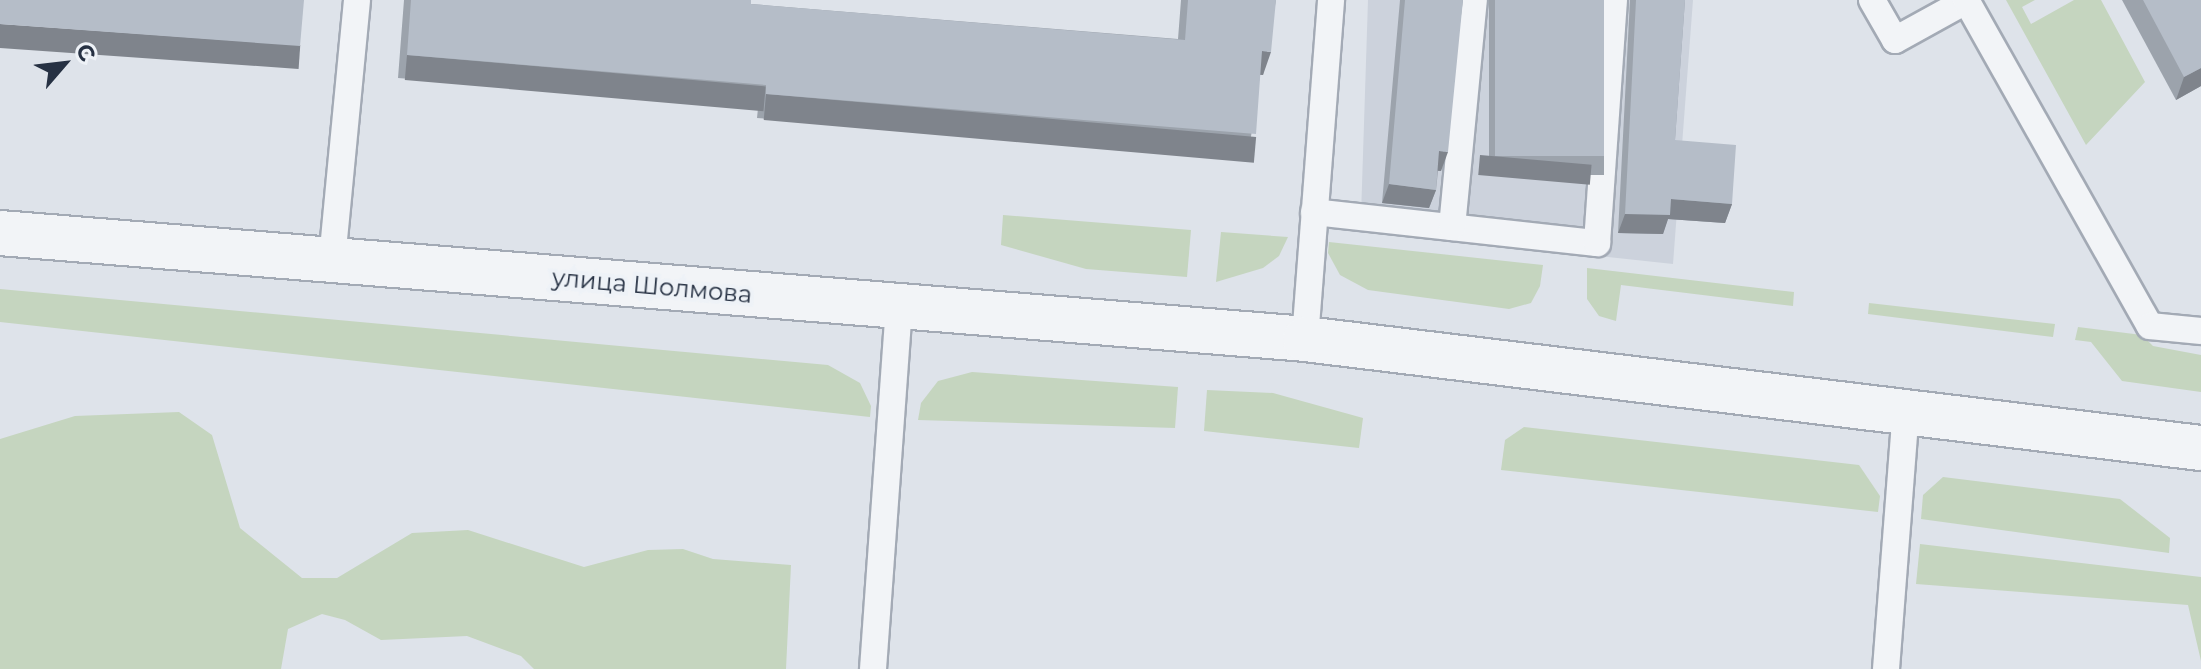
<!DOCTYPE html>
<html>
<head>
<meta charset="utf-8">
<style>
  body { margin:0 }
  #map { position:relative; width:2201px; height:669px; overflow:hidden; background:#dee3ea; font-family:Montserrat,sans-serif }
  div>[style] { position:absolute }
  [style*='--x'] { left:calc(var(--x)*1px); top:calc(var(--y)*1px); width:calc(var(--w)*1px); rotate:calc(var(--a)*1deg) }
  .built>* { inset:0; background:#ccd2dc }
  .green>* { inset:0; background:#c5d5bf }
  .roads { filter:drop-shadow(2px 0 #a3aab5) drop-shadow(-2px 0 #a3aab5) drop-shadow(0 2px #a3aab5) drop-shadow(0 -2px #a3aab5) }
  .lane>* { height:26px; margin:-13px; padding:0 13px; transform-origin:13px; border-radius:13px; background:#f2f4f7 }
  .street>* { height:44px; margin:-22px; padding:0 22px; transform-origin:22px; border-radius:22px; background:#f2f4f7 }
  .wall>* { inset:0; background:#9ca3ac; transform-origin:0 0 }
  .shaded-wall>* { inset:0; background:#7f848c; transform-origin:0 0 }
  .building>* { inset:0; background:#b5bdc8; transform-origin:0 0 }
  span { translate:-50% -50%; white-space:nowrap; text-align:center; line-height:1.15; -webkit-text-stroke:8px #eef2f7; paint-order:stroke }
  .street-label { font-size:24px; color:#263143 }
  .north { position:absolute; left:24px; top:24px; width:80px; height:80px; -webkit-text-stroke:6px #eef2f7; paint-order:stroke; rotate:62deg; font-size:22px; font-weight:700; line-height:32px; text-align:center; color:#263143 }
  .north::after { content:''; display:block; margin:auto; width:28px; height:36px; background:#263143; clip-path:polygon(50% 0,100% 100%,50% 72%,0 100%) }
</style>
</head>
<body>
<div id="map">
  <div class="built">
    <div style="clip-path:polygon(1368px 0,1693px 0,1673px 264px,1376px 232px,1361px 216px)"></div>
  </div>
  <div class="green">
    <div style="clip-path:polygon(2006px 0,2035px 0,2022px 7px,2031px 24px,2074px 0,2101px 0,2145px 82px,2086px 145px)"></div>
    <div style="clip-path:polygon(1003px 215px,1191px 230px,1187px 277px,1086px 269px,1001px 245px)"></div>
    <div style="clip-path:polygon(1221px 232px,1288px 237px,1279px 256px,1263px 268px,1216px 282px)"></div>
    <div style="clip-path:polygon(1329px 242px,1543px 265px,1540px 286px,1531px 303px,1509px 309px,1368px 290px,1340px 275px,1328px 253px)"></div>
    <div style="clip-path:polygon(1587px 268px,1794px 292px,1793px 306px,1621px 285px,1616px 321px,1599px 316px,1587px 299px)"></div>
    <div style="clip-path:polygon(0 289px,828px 365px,860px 383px,871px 406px,870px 417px,0 322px)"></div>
    <div style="clip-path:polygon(1869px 303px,2055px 324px,2053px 337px,1868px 314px)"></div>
    <div style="clip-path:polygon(2078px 327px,2142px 335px,2153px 346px,2201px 355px,2201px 392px,2122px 381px,2091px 342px,2075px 340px)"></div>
    <div style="clip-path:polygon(972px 372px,1178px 387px,1175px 428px,918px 420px,921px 403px,938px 381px)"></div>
    <div style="clip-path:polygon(1207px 390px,1273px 393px,1363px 418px,1359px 448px,1204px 431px)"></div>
    <div style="clip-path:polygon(179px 412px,212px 435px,240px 528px,302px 578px,337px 578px,412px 533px,468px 530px,584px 567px,648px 550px,683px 549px,713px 559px,791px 565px,786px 669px,534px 669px,521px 656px,467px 636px,381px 640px,345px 620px,322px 614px,288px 629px,281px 669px,0 669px,0 439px,75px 416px)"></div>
    <div style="clip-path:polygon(1524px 427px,1859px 465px,1880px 496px,1878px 512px,1501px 470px,1505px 440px)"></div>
    <div style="clip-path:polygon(1943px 477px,2120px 499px,2170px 538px,2169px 553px,1921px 519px,1923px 495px)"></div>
    <div style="clip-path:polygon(1920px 544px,2201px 577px,2201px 661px,2188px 605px,1916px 584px)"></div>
  </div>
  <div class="roads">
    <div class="lane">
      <div style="--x:1872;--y:0;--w:46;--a:60.1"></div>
      <div style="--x:1895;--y:40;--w:81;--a:-28.8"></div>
      <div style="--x:1966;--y:0;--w:374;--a:60.6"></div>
      <div style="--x:2150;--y:326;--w:51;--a:5.6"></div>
      <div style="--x:1314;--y:212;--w:285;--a:6.3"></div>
      <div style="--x:1597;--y:243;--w:244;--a:-86"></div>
      <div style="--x:1452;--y:227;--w:228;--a:-84.5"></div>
      <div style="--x:332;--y:260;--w:261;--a:-84.5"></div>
      <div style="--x:1305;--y:339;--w:340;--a:-85.6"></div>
      <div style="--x:873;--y:669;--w:364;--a:-85.9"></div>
      <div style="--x:1886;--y:669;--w:259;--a:-85.6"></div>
    </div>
    <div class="street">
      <div style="--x:0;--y:233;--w:1309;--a:4.64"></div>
      <div style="--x:1305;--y:339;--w:903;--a:6.94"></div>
    </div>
  </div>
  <div class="wall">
    <div style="clip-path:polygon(404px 0,751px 0,751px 4px,1178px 39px,1181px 0,1276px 0,1263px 75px,1260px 75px,1248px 157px,757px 118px,758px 108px,398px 78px)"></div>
    <div style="clip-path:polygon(1400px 0,1463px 0,1441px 171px,1438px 171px,1436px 190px,1429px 208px,1382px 203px)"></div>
    <div style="left:1489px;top:0;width:115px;height:175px"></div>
    <div style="clip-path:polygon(1630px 0,1685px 0,1675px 140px,1732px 204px,1725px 223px,1668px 219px,1663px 234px,1618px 233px)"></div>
    <div style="clip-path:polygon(2122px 0,2201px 0,2201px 86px,2176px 100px)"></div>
  </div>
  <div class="shaded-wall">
    <div style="left:0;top:24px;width:301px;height:24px;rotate:4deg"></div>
    <div style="clip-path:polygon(1262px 51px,1271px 52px,1263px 75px,1254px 74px)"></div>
    <div style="left:407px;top:55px;width:360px;height:25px;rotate:5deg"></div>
    <div style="clip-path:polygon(2201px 68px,2201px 86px,2176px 100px,2184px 77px)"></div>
    <div style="left:766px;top:94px;width:492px;height:26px;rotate:5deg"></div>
    <div style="clip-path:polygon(1439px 151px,1448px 152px,1441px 171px,1432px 170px)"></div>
    <div style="left:1480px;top:155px;width:112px;height:20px;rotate:5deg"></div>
    <div style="clip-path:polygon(1389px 184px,1436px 190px,1429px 208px,1382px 203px)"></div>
    <div style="clip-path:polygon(1671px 199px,1732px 204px,1725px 223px,1668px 219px,1663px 234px,1618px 233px,1625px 214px)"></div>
  </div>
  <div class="building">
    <div style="clip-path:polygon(0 0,304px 0,300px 46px,0 24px)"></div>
    <div style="clip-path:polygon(411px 0,751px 0,751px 4px,1185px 40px,1188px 0,1276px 0,1271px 52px,1262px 51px,1256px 134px,766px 94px,766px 85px,407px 55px)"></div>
    <div style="clip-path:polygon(1405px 0,1463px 0,1448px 152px,1439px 151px,1436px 190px,1389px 184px)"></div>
    <div style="left:1495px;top:0;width:109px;height:156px"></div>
    <div style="clip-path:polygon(1636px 0,1685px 0,1675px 140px,1736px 145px,1732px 204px,1671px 199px,1670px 215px,1625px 214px)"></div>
    <div style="clip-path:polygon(2143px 0,2201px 0,2201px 68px,2184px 77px)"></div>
  </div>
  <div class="street-label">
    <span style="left:652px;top:286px;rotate:5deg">улица Шолмова</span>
  </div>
  <div class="north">С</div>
</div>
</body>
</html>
